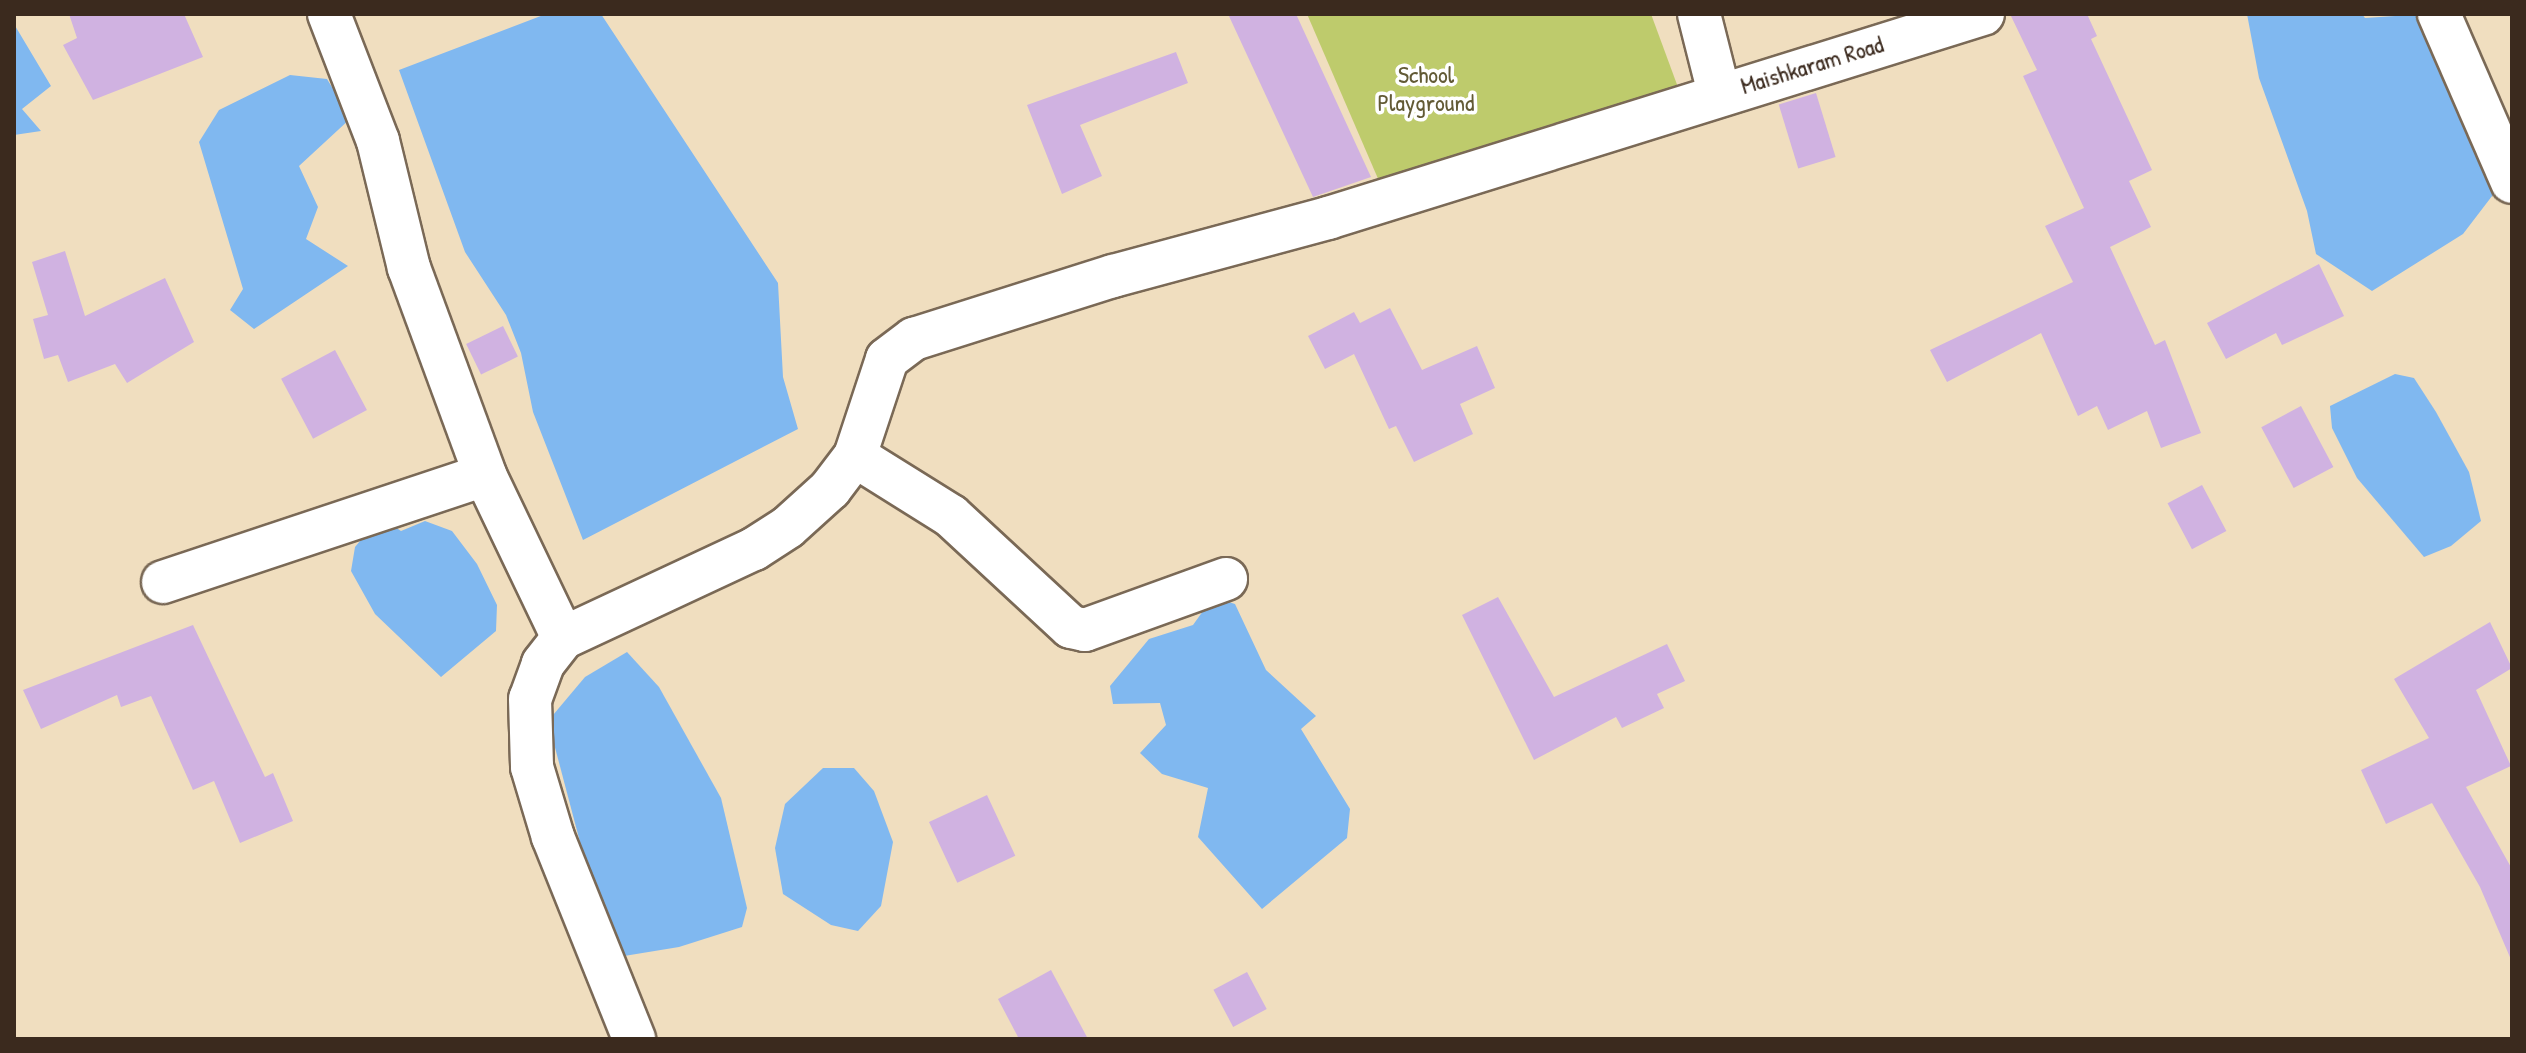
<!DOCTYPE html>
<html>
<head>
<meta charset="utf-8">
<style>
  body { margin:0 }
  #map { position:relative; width:2526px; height:1053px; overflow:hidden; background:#f0debf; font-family:"Patrick Hand",sans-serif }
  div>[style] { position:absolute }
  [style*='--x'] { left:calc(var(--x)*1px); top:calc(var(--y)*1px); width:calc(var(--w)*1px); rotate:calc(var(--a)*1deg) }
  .green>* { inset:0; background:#becb6c }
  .water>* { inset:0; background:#80b8f0 }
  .building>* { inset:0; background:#d0b2e1; transform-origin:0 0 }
  .roads { filter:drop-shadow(2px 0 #7a6956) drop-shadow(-2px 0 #7a6956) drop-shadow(0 2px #7a6956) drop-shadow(0 -2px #7a6956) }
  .minor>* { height:42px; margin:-21px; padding:0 21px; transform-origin:21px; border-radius:21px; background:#fff }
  span { translate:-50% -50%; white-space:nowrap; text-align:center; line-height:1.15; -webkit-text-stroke:7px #fff; paint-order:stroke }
  .street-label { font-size:24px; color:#3b2a1e }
  .park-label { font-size:24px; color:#625a35 }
  .frame { position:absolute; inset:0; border:16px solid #3b2a1e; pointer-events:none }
</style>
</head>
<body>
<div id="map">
  <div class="green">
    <div style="clip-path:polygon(1307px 14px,1651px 14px,1679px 90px,1379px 181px)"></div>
  </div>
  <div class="water">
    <div style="clip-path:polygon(546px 14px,601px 14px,778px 283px,783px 377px,798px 429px,583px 540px,533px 412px,521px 353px,506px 315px,465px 252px,399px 70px)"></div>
    <div style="clip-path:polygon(2247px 14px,2362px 14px,2365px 18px,2425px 14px,2502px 183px,2463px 234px,2372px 291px,2316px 254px,2307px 211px,2259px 78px)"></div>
    <div style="clip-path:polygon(14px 24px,51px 86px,22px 109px,41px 131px,14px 135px)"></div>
    <div style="clip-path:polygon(290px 75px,327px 79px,351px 118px,299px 166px,318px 207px,306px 239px,348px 266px,254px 329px,230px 310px,243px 289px,199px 142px,219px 110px)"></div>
    <div style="clip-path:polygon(2395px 374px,2414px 378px,2436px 412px,2469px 472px,2481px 521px,2451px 546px,2424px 557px,2357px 478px,2332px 428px,2330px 406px)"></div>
    <div style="clip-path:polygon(380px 517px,401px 531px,425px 521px,452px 531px,477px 564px,497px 605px,496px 631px,441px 677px,375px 614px,351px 571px,355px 547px)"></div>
    <div style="clip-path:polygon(1213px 597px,1235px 604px,1266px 670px,1316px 716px,1301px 729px,1350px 809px,1347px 838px,1262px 909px,1198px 837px,1208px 788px,1162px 774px,1140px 753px,1166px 725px,1160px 703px,1113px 704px,1110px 686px,1149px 639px,1193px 625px)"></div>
    <div style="clip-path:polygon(627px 652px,659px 687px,721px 798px,747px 908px,742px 927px,679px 947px,618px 957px,589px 876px,548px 721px,585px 677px)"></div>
    <div style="clip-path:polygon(823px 768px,854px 768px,874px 791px,893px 842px,881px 906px,858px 931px,831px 925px,783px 894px,775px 848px,785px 804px)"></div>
  </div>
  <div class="building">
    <div style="clip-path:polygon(69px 14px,184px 14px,203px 57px,93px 100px,63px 45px,77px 38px)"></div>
    <div style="clip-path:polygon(1228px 14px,1296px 14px,1371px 177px,1313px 197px)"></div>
    <div style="clip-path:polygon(2010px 14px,2087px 14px,2097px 36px,2091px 39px,2152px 170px,2129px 181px,2151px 227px,2110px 247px,2155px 345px,2165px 340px,2201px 433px,2161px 448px,2147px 411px,2108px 430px,2097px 406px,2078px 416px,2041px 333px,1947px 382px,1930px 350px,2073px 282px,2045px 226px,2084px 208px,2023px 76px,2037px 70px)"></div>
    <div style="clip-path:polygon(1176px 52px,1188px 83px,1080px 125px,1102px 176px,1062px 194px,1027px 105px)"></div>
    <div style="left:1816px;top:93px;width:67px;height:39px;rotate:73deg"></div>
    <div style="clip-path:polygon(65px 251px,85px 316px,165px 278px,194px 342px,127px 383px,115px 364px,68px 382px,58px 355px,44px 359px,33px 319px,48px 315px,32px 262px)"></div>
    <div style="clip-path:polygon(2319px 264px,2344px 316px,2282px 345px,2276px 333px,2226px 359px,2207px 323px)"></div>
    <div style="clip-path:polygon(1390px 308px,1422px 370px,1477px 346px,1495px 388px,1460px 404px,1473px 434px,1414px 462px,1396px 426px,1389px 429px,1354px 354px,1325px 369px,1308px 336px,1354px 312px,1360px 323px)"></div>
    <div style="left:503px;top:326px;width:34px;height:41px;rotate:64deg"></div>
    <div style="left:335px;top:350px;width:68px;height:61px;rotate:62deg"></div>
    <div style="left:2301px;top:406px;width:69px;height:45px;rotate:62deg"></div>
    <div style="left:2202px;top:485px;width:52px;height:39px;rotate:62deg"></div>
    <div style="clip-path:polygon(1498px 597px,1554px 697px,1667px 644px,1685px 681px,1657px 694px,1664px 708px,1622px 728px,1616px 717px,1534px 760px,1462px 615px)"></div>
    <div style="clip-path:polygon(2490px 622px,2512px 668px,2476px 690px,2511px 766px,2466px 787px,2512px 869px,2512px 962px,2480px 887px,2432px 803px,2386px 824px,2361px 770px,2429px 738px,2394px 679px)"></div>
    <div style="clip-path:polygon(193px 625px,265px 777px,273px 773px,293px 821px,240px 843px,214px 781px,193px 790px,151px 696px,121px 707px,117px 695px,41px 729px,23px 690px)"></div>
    <div style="left:987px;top:795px;width:67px;height:64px;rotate:65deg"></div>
    <div style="clip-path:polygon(1051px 970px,1088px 1039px,1019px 1039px,998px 999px)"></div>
    <div style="left:1247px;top:972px;width:42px;height:38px;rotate:62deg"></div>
  </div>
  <div class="roads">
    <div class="minor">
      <div style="--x:329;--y:14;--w:136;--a:68.9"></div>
      <div style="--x:378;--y:141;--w:131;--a:76.3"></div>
      <div style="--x:409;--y:268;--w:221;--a:69.8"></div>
      <div style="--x:485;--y:475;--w:181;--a:64.4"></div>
      <div style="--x:563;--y:638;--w:211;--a:-25"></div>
      <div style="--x:754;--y:549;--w:40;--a:-32.9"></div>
      <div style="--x:788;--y:527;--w:57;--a:-42.1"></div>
      <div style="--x:830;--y:489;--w:41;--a:-52.9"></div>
      <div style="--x:855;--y:456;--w:102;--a:-71.7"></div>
      <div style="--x:887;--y:359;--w:34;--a:-37"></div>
      <div style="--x:914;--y:339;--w:209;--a:-17.6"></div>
      <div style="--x:1113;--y:276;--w:223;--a:-15.1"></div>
      <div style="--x:1328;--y:218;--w:686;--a:-17.3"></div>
      <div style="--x:1699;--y:14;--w:81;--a:75.8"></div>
      <div style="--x:2439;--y:14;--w:183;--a:66.5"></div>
      <div style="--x:855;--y:456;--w:113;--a:32"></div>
      <div style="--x:951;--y:516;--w:163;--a:42.8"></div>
      <div style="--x:1071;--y:627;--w:14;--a:12"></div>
      <div style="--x:1085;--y:630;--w:150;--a:-19.9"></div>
      <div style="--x:163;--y:582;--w:339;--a:-18.4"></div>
      <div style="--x:563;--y:638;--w:33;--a:128"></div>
      <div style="--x:543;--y:664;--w:37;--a:110"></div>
      <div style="--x:530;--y:699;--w:68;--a:88.3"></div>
      <div style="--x:532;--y:767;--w:73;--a:73.3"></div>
      <div style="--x:553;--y:837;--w:218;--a:68.1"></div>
    </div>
  </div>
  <div class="street-label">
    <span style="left:1812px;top:65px;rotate:-17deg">Maishkaram Road</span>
  </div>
  <div class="park-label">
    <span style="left:1426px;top:89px">School<br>Playground</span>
  </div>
  <div class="frame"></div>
</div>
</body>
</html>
